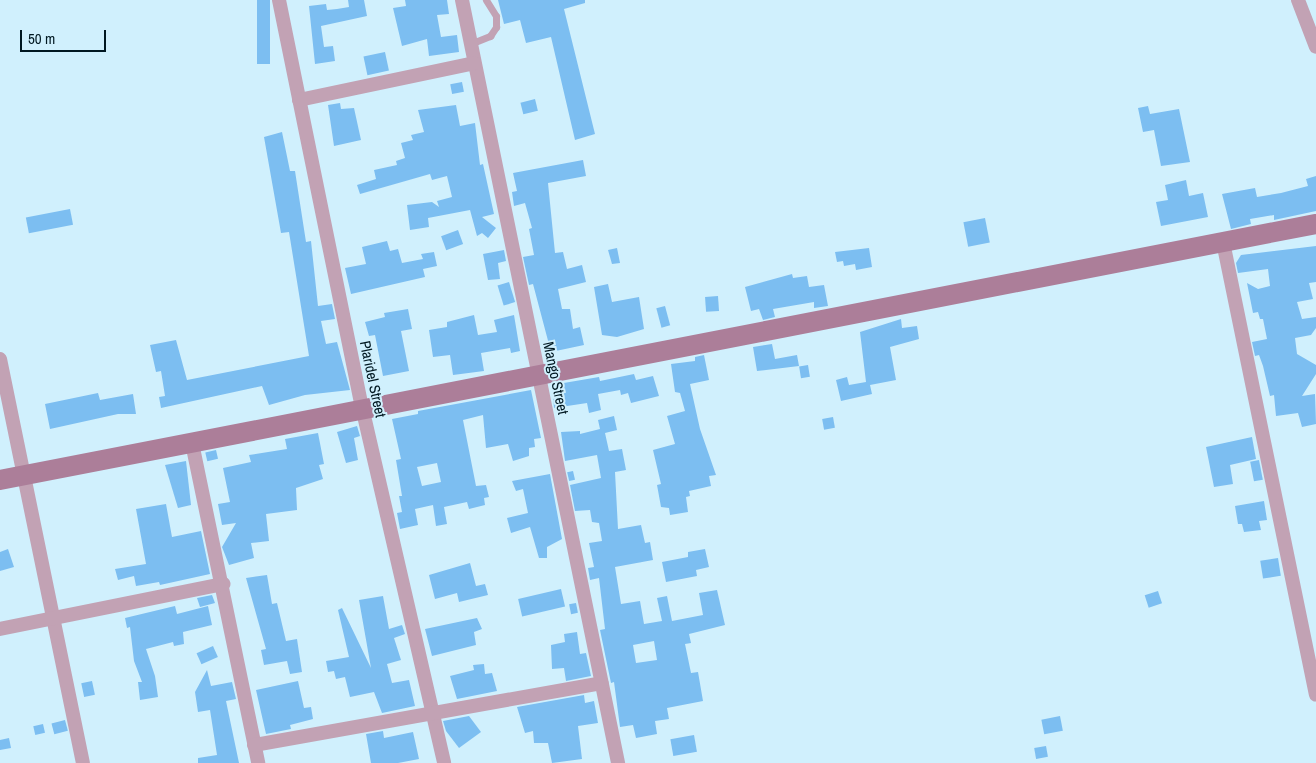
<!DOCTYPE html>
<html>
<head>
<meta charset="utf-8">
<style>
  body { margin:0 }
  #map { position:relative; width:1316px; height:763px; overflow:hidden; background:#d0f0fd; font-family:"Archivo Narrow",sans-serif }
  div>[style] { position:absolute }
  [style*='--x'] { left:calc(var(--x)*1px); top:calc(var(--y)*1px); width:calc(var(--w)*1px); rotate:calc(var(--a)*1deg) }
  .building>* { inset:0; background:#7cbef1; transform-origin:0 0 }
  .service>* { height:7px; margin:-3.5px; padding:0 3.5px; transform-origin:3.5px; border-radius:3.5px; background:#c2a2b4 }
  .minor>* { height:14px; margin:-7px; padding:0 7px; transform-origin:7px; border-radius:7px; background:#c2a2b4 }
  .secondary>* { height:20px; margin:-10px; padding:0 10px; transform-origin:10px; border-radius:10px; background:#ac7e99 }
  span { translate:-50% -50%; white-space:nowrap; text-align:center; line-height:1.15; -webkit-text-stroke:4px #d0f0fd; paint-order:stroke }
  .street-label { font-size:15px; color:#001821 }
  .scale { position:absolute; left:20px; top:30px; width:86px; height:22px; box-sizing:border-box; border:2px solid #001821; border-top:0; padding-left:6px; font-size:15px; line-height:18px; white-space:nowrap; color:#001821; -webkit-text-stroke:4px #d0f0fd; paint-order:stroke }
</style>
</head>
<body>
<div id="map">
  <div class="building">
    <div style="left:257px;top:0;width:13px;height:64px"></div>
    <div style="clip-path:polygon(348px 0,364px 0,367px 16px,321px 26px,324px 47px,333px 46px,335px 61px,315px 64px,309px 6px,326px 4px,327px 10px,337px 9px,349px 7px)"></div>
    <div style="clip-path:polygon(405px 0,447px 0,449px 14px,437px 15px,441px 37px,457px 35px,459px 52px,429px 56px,427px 39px,402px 46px,393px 8px,406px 6px)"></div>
    <div style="clip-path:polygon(498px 0,585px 0,585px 3px,564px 9px,595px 134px,575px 140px,551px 37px,526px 43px,520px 20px,504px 24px)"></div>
    <div style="left:385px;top:52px;width:19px;height:22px;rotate:78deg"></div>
    <div style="left:462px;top:82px;width:10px;height:12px;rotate:79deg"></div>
    <div style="left:535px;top:99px;width:12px;height:15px;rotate:76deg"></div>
    <div style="clip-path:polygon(340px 103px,341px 109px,354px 108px,361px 140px,334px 146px,328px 105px)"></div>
    <div style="clip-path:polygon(456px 105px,460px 126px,475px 123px,480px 165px,483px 164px,494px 214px,482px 217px,496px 228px,488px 238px,482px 233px,477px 236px,470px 210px,428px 218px,429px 227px,410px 230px,407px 205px,432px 202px,439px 207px,437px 201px,452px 197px,447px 176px,432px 180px,430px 174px,360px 194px,357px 185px,376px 179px,374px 170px,397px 165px,396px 161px,405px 158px,401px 143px,413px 140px,411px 135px,424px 132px,418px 110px)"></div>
    <div style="clip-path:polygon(1148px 106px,1150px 114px,1179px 109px,1190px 162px,1161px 166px,1154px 130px,1143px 132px,1138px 108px)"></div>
    <div style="clip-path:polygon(282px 132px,290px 171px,295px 171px,306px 242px,311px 241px,318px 306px,332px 304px,335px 319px,321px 321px,326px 344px,337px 342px,350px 390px,305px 395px,269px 405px,262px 386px,161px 408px,159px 397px,165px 396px,161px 371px,156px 372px,150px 345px,176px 340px,187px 380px,309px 356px,289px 232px,281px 233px,264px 137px)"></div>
    <div style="clip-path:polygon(583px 160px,586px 176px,548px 183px,555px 253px,563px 252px,567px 269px,582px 265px,586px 282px,558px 289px,562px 309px,570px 309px,573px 329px,580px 327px,584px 345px,551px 352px,533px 284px,529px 285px,523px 257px,534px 255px,529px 229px,532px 228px,525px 203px,514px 206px,512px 192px,517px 191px,513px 173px)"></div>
    <div style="clip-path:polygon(1316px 176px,1316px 211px,1274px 220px,1274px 215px,1250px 219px,1251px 224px,1231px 229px,1222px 194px,1255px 188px,1257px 197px,1281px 193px,1308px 186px,1306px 179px)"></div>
    <div style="clip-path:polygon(1186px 180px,1189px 196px,1203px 193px,1208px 217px,1161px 226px,1156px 202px,1168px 200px,1165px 185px)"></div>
    <div style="left:70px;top:209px;width:16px;height:45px;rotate:79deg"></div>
    <div style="left:985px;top:218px;width:25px;height:22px;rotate:79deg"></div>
    <div style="left:458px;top:230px;width:15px;height:18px;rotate:70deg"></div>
    <div style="clip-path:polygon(387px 241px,390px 251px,398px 249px,402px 263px,423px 259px,421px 254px,434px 252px,437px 266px,423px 269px,425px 277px,351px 294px,345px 268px,366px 264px,362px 247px)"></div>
    <div style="clip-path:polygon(1316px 246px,1316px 282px,1309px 283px,1313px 299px,1297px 302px,1302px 319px,1316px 317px,1316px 328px,1311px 335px,1295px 338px,1297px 354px,1316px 365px,1316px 374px,1302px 396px,1315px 394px,1316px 424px,1302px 427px,1298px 413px,1276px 416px,1274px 395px,1270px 396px,1263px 366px,1259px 355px,1255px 356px,1252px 342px,1267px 339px,1263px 319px,1260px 319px,1258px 312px,1253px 313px,1247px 283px,1258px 289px,1270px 286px,1268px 269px,1238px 273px,1236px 263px,1241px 255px)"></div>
    <div style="clip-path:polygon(617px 248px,620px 263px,612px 264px,608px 250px)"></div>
    <div style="clip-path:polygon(869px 248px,872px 267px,856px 270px,855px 264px,844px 266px,843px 261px,837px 262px,835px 252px)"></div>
    <div style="clip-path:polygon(504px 250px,506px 261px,498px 263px,500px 279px,488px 280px,483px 254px)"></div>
    <div style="clip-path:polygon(792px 274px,793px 278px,807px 276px,809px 287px,824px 285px,828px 306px,814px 308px,814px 302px,773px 309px,775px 317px,763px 320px,759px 309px,751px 311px,745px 287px)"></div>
    <div style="left:509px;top:282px;width:21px;height:12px;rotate:73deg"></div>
    <div style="clip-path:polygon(608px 284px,612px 302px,639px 297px,644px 329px,617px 337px,602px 335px,594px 287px)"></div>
    <div style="left:718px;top:296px;width:15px;height:13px;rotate:86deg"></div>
    <div style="left:665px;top:306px;width:20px;height:9px;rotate:75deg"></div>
    <div style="clip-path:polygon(408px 309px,412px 329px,401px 331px,409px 371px,383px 376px,375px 335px,369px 336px,365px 322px,385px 317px,384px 313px)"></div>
    <div style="clip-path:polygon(474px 315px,478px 335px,497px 332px,494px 320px,514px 315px,520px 351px,511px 353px,510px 348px,481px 353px,484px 371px,453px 375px,450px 355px,433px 357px,429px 330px,447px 327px,447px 322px)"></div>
    <div style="clip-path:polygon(901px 319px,902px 328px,917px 326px,919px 339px,890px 347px,896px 380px,870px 385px,872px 394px,841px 401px,836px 380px,847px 377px,849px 385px,866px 382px,860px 332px)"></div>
    <div style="clip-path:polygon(772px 344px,775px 359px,797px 355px,799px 366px,757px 371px,753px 347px)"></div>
    <div style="clip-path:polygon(704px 355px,709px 380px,690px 384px,700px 429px,716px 475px,709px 476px,711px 486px,689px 491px,690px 496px,686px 497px,688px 512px,670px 515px,669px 508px,661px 507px,657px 485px,661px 484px,653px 450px,675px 444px,667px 416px,685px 411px,680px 393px,675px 392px,671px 364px,695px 361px,695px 357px)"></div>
    <div style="left:808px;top:365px;width:12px;height:9px;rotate:81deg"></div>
    <div style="clip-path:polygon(634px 374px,636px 380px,653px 376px,659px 396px,631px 403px,628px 393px,621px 395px,620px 390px,598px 394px,601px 410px,589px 413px,587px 403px,554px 408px,552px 385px,599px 377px,600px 381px)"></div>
    <div style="clip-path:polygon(evenodd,531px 390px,541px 438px,534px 439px,535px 447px,529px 448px,529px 456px,513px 461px,508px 444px,486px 448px,483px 415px,463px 420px,476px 486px,486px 485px,489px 497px,484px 498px,485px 505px,469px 509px,467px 502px,444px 507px,447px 524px,436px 526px,433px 505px,415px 509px,418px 525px,400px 529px,397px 513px,402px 512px,399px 496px,402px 496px,396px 460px,401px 459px,392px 419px,418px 414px,418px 411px,531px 390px,437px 463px,441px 482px,422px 486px,417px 467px,437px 463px)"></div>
    <div style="clip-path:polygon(98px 393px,100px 400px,133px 394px,136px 414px,118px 414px,50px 429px,45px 404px)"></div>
    <div style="clip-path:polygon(evenodd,614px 416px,617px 430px,605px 433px,609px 451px,622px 449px,626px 470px,615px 472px,618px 529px,641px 525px,645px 543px,650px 542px,653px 560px,615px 567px,621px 604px,640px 601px,644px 624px,662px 621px,657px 598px,667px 596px,672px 621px,703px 615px,699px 593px,717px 590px,725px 625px,689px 634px,691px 643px,685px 644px,691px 673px,698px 672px,703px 701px,667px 708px,669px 719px,655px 721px,657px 734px,636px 738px,633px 725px,620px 727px,614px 682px,611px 683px,600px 630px,605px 629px,599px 578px,590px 580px,588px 568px,594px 567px,589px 543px,602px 541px,599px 523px,592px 522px,590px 510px,575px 511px,570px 485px,601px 478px,597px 455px,565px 461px,561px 432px,580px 431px,580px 434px,600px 429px,598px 420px,614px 416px,654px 641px,657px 660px,636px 663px,633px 645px,654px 641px)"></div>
    <div style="left:833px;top:417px;width:11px;height:11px;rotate:80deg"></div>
    <div style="clip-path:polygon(357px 426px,360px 436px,354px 438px,358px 460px,346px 463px,337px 432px)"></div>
    <div style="clip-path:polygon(318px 433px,324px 464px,319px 465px,323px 479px,296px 488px,297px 510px,266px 514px,269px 541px,251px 543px,254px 558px,229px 565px,222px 547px,236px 523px,222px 525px,218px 504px,230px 502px,223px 468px,251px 462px,249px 455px,287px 449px,285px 439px)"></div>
    <div style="clip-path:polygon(1252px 437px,1256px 459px,1230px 465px,1233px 484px,1214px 487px,1206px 447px)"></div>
    <div style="left:216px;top:450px;width:9px;height:11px;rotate:77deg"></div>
    <div style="left:1259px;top:460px;width:20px;height:9px;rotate:79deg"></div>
    <div style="clip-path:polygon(186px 461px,191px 505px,178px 508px,165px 465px)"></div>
    <div style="left:573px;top:471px;width:9px;height:6px;rotate:77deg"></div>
    <div style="clip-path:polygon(550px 474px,562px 539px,547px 547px,547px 558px,539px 558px,530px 527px,511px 533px,507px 518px,528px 513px,523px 489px,516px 491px,512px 481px)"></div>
    <div style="clip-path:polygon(1264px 501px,1267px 520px,1259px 521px,1261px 530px,1244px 532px,1242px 524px,1238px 524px,1235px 506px)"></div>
    <div style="clip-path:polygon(166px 504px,172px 537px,201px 531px,210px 574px,160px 585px,159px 582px,136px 586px,134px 576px,118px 580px,115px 569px,146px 564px,136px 509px)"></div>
    <div style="clip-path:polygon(8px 549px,14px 567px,0 571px,0 552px)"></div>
    <div style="clip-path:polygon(705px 549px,709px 567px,696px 570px,697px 576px,666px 582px,662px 562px,688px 557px,688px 552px)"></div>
    <div style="left:1278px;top:558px;width:18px;height:18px;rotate:81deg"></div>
    <div style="clip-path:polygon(470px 563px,476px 586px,485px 584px,488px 595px,459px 602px,457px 593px,435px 599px,429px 575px)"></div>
    <div style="clip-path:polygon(267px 575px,272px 604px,277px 603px,286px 641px,297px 639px,302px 672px,290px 674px,287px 661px,264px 665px,261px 650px,266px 649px,246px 578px)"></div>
    <div style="left:561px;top:589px;width:18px;height:44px;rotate:77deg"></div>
    <div style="left:1158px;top:591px;width:13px;height:14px;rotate:72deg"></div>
    <div style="clip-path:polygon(212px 595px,215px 603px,200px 607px,197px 598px)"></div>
    <div style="clip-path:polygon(383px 596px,389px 629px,402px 625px,405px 634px,394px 638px,401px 660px,387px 664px,392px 683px,409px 680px,415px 706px,382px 713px,374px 692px,350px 697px,345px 677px,336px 679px,334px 671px,328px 672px,326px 661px,349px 657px,338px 610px,342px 608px,371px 668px,359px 600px)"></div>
    <div style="left:576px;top:603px;width:10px;height:7px;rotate:79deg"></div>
    <div style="clip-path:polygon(175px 606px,177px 614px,208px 606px,212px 625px,183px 632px,184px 644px,174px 646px,173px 642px,146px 649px,155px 676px,158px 697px,140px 700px,138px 682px,142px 682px,134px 661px,130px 627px,127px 628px,125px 618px)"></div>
    <div style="clip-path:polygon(477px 618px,482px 629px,474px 632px,476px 645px,432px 656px,425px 629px)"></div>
    <div style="clip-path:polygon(577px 632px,580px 654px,586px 653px,591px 676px,566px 681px,564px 668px,552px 669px,551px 645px,565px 642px,564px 634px)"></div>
    <div style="left:213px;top:646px;width:12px;height:18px;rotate:66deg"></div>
    <div style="clip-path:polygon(484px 664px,485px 674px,492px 673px,497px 691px,457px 699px,450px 676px,474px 670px,473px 665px)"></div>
    <div style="clip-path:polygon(207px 670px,211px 686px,232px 682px,236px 699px,226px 701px,239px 763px,198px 763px,198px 758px,217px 755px,210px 710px,198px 712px,195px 692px)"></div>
    <div style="left:92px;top:681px;width:14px;height:11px;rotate:78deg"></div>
    <div style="clip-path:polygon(298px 681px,304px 708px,311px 707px,313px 719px,290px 725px,291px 729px,266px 734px,256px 690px)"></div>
    <div style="clip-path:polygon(584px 695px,585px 703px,594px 701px,598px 723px,578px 726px,582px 759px,552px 763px,548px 743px,534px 743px,533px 731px,525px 733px,517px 707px)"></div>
    <div style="clip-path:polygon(469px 716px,481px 732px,459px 748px,446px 731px,443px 721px)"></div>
    <div style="left:1060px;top:716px;width:15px;height:19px;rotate:79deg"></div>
    <div style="left:65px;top:720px;width:11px;height:14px;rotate:75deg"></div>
    <div style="left:43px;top:724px;width:9px;height:10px;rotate:77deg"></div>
    <div style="clip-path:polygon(383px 731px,384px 738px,413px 732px,419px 759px,398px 763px,371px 763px,366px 734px)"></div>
    <div style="left:694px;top:735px;width:17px;height:24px;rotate:80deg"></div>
    <div style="clip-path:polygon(9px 738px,11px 748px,0 750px,0 740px)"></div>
    <div style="left:1046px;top:746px;width:11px;height:12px;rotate:80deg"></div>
  </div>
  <div class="service">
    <div style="--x:470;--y:44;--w:22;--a:-22"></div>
    <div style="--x:490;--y:36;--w:11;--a:-56"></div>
    <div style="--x:496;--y:27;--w:11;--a:-90"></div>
    <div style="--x:496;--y:16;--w:19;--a:-122"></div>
  </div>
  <div class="minor">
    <div style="--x:279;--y:0;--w:415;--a:78.5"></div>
    <div style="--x:362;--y:407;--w:365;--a:77"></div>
    <div style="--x:462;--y:0;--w:779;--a:78.44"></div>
    <div style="--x:1298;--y:0;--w:50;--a:69"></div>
    <div style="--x:299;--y:100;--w:179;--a:-11.9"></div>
    <div style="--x:1223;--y:242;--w:462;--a:78.4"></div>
    <div style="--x:0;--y:359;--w:412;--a:78.4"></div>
    <div style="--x:192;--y:443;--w:327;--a:78.3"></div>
    <div style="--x:0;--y:629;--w:228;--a:-11.4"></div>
    <div style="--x:254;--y:745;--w:353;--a:-10.1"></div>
  </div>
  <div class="secondary">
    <div style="--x:0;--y:480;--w:1341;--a:-11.01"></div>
  </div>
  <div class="street-label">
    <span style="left:556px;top:378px;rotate:78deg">Mango Street</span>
    <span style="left:373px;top:379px;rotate:78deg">Plaridel Street</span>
  </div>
  <div class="scale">50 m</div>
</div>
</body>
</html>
